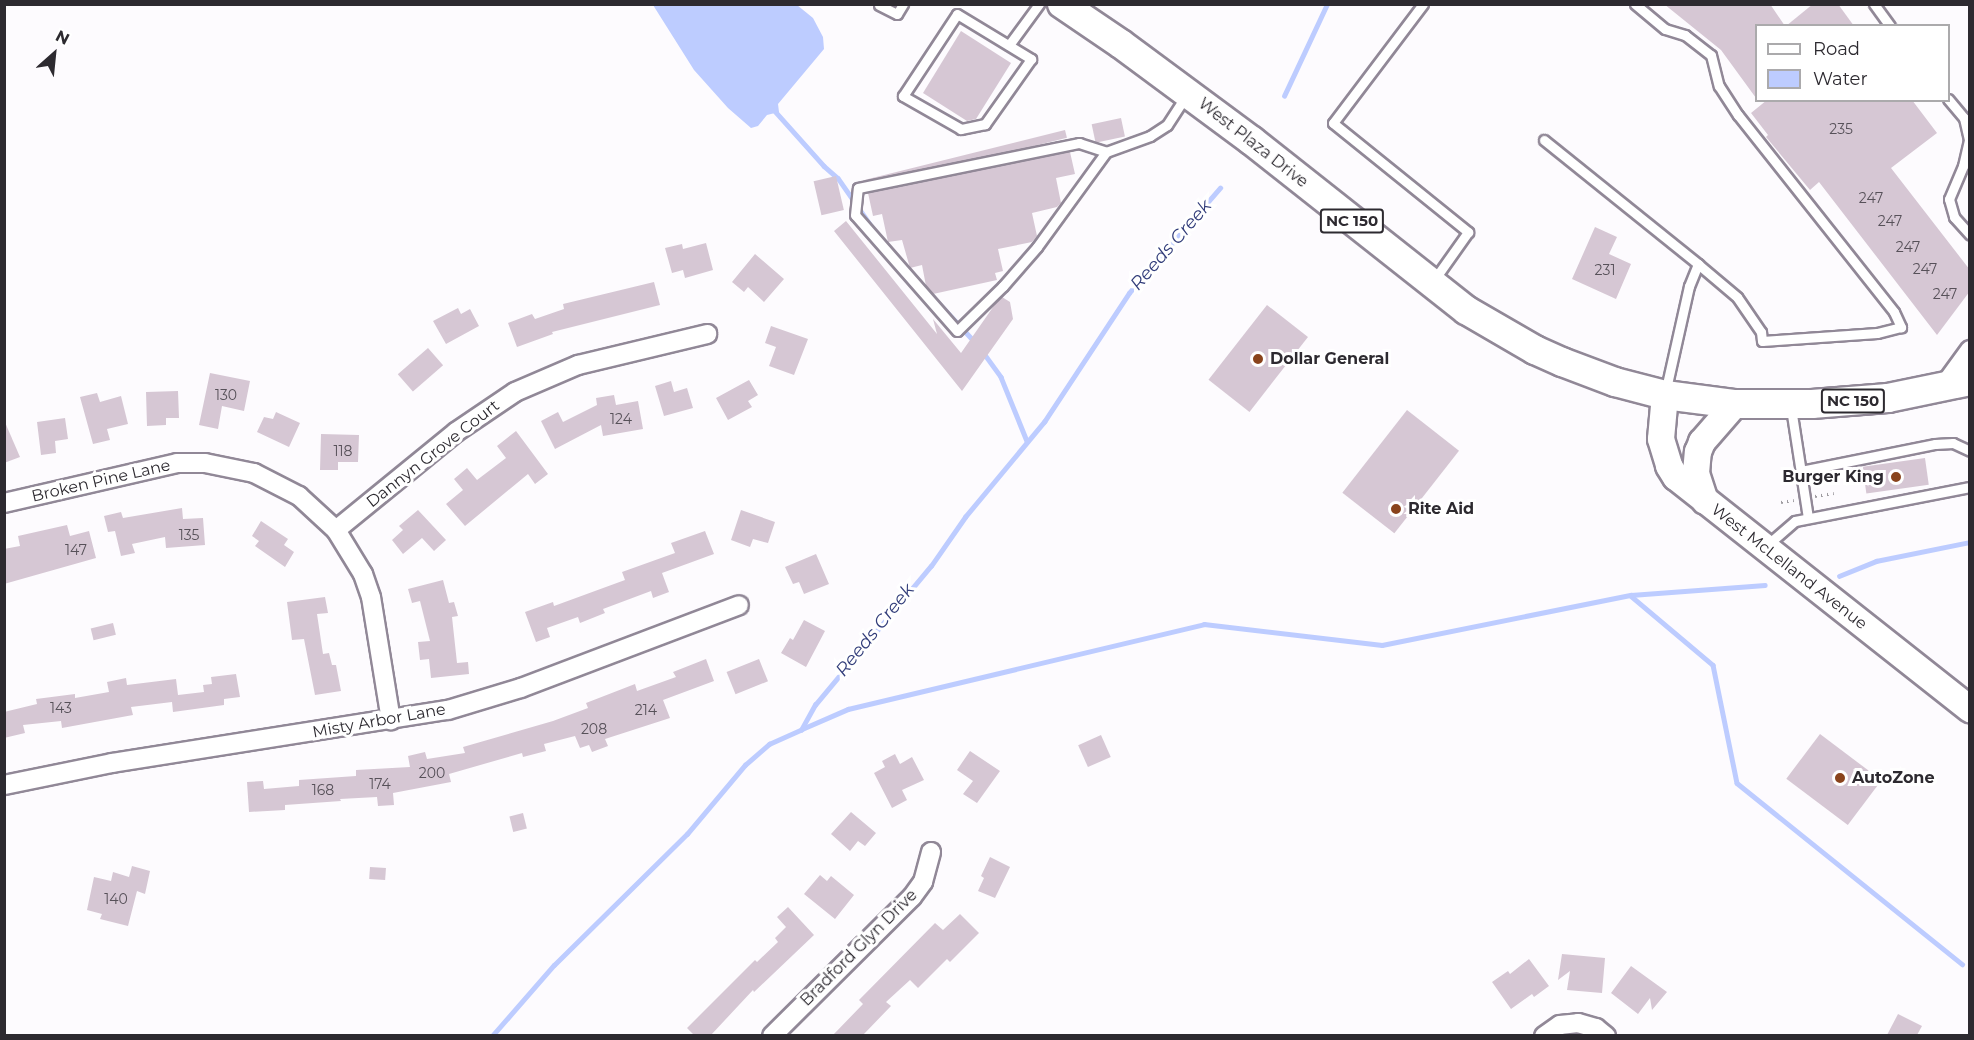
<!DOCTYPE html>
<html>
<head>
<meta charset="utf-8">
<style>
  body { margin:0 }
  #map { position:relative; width:1974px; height:1040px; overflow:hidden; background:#fdfbfe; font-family:Montserrat,sans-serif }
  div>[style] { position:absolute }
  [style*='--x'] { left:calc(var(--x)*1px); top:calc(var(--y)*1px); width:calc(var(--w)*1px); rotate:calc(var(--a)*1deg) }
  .water>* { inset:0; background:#bdccff }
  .stream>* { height:4.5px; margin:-2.25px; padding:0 2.25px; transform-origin:2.25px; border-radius:2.25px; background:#bdccff }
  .building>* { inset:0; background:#d6c7d4; transform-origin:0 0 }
  .path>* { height:3px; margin-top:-1.5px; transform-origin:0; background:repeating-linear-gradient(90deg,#9f9ca1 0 1.5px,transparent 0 6px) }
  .roads { filter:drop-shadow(2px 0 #918897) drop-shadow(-2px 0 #918897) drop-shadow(0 2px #918897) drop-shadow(0 -2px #918897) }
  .lane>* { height:9px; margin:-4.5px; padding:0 4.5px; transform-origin:4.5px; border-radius:4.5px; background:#fff }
  .street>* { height:18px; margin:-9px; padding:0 9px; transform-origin:9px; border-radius:9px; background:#fff }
  .secondary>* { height:26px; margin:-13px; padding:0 13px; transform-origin:13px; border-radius:13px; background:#fff }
  .primary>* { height:28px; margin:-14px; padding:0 14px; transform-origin:14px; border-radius:14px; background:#fff }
  .dots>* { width:16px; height:16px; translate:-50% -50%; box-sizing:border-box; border:3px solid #fff; border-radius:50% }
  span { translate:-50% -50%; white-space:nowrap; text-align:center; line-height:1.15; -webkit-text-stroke:6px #fff; paint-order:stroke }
  .number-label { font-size:14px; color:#575159 }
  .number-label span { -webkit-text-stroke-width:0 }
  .shield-label span { padding:2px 4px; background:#fff; border:2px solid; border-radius:4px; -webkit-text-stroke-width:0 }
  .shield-label { font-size:15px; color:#2d2a30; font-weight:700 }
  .street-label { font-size:16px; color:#2d2a30 }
  .poi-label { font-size:16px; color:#2d2a30; font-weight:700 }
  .left { translate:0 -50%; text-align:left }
  .right { translate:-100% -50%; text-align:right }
  .water-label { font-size:18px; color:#323d7a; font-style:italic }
  .frame { position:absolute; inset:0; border:6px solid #2d2a30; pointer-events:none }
  .legend { position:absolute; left:1755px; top:24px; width:195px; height:78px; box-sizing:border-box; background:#fff; border:2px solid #abaaac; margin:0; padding:8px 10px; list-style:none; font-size:18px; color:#2d2a30 }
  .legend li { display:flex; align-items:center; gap:12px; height:30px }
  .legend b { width:30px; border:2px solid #abaaac }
  .north { position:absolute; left:24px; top:24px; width:60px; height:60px; -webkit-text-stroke:4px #fff; paint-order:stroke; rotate:27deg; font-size:16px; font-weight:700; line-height:24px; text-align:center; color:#2d2a30 }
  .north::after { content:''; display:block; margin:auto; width:21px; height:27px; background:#2d2a30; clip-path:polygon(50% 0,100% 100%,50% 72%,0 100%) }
</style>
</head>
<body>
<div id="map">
  <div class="water">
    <div style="clip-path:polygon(653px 5px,797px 5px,813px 18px,823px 37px,824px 49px,778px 104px,779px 112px,767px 115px,758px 126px,751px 128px,728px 108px,694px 70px)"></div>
  </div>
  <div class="stream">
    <div style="--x:1284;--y:96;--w:102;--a:-64.9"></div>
    <div style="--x:774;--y:110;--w:75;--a:48.2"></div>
    <div style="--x:824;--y:166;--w:18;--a:41"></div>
    <div style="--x:838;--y:178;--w:60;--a:55.2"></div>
    <div style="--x:923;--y:286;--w:75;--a:47.2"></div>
    <div style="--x:983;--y:352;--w:31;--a:54"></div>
    <div style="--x:1001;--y:377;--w:69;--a:67.9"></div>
    <div style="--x:1839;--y:576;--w:40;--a:-22"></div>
    <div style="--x:1876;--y:561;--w:96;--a:-11.4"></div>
    <div style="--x:1631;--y:596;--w:107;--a:40.1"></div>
    <div style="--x:1713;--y:665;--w:120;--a:78.5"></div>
    <div style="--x:1737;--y:783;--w:289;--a:38.8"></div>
    <div style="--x:802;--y:729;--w:50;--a:-23.5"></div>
    <div style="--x:848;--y:709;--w:366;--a:-13.4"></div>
    <div style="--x:1204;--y:624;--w:179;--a:6.7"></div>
    <div style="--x:1382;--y:645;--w:254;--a:-11.4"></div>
    <div style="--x:1631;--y:595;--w:134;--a:-4.3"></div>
    <div style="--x:492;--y:1036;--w:94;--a:-48.9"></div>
    <div style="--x:554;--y:965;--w:187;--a:-44.6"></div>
    <div style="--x:687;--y:834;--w:90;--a:-50"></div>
    <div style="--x:745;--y:765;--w:32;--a:-41"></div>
    <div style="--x:769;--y:744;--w:35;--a:-24"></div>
    <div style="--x:801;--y:730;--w:29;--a:-61"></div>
    <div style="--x:815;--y:705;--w:181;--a:-50.2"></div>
    <div style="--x:931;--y:566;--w:60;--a:-55.2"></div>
    <div style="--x:965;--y:517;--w:124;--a:-50.3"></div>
    <div style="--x:1044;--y:422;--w:154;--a:-56.6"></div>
    <div style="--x:1129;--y:293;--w:139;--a:-49.1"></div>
  </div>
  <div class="building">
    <div style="clip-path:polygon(1664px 4px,1770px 4px,1785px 26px,1756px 26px,1756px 98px,1721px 50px)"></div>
    <div style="clip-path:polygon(1813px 4px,1838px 4px,1854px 26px,1786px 26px)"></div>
    <div style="clip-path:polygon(961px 31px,1011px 63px,976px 119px,967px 121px,923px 93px)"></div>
    <div style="clip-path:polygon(1767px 100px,1912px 100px,1937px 133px,1891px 168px,1970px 270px,1970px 291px,1937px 335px,1819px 182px,1810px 190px,1766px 137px,1768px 135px,1751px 113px)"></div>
    <div style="left:1121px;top:118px;width:19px;height:30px;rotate:78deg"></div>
    <div style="left:1065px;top:130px;width:8px;height:206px;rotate:76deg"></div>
    <div style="clip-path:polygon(1070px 152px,1075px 174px,1056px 178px,1061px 203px,1057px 207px,1032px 213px,1037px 236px,1032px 242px,998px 249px,1003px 271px,995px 273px,997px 280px,933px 294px,926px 286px,922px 265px,910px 268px,902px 240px,888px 242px,882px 214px,873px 216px,868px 193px)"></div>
    <div style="left:836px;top:176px;width:35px;height:23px;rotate:77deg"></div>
    <div style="clip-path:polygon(846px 221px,937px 334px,933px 319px,961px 353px,998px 300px,1002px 297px,1010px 302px,1013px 319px,962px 391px,834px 231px)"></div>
    <div style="clip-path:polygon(1595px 227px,1617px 237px,1609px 254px,1631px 264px,1616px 299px,1572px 279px)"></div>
    <div style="clip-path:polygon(706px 243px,713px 270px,685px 278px,683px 270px,672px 273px,665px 248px,682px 244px,683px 249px)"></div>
    <div style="clip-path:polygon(755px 254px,784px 279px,764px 302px,748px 287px,744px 292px,732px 282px)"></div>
    <div style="clip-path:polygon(654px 282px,660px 305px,552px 332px,553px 334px,517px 347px,508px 323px,532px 314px,535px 319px,564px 309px,563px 304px)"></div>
    <div style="left:1267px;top:305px;width:52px;height:95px;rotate:38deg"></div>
    <div style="clip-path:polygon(458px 308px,461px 314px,470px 309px,479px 326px,446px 344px,433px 321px)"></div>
    <div style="clip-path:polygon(771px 326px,808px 339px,794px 375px,769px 366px,776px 347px,765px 343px)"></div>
    <div style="left:428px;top:348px;width:23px;height:40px;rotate:49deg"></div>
    <div style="clip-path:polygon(210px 373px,250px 381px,244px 411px,222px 406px,218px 429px,199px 425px)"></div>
    <div style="clip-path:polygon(749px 380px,758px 395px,748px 401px,752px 407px,728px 420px,716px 398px)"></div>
    <div style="clip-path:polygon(671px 381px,674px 392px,687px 388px,693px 408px,664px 416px,655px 386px)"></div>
    <div style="clip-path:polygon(178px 391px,179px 418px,166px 418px,166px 425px,147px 426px,146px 392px)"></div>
    <div style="clip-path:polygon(97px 393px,100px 402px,121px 396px,128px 424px,107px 429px,110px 440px,93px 444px,80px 397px)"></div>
    <div style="clip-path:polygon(614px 395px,616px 405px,638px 401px,643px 429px,603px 436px,601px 425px,555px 449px,541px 421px,558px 412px,563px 422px,597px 405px,596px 398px)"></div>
    <div style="left:1407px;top:410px;width:66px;height:105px;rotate:38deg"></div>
    <div style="clip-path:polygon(276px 412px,300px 423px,289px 447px,257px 432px,264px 417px,273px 419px)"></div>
    <div style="clip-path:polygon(65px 418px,68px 439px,55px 441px,56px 453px,41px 455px,37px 422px)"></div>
    <div style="clip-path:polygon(4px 420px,20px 457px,4px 463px)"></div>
    <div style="clip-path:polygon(516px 431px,548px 474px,535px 484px,528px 474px,465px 526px,446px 504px,463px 490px,454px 479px,467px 468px,477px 480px,506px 458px,497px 446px)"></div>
    <div style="clip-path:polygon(321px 434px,359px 435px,358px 462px,338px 462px,338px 470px,320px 470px)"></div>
    <div style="left:1925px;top:458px;width:27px;height:63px;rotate:82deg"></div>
    <div style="clip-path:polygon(182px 508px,183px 519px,203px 518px,205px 545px,166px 548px,165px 537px,132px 544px,135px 553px,121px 556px,115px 531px,108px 532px,104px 516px,121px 512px,123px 518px)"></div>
    <div style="clip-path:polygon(418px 510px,446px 540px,434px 551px,422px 538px,403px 554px,392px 540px,403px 530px,399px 526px)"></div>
    <div style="clip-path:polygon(741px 510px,775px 522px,768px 543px,753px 539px,750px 547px,731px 540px)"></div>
    <div style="clip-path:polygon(261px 521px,288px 539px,284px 545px,294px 552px,285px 567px,255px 546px,259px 541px,252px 536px)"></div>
    <div style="clip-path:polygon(67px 525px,70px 536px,89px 531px,96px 558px,4px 584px,4px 549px,20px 546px,18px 536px)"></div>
    <div style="clip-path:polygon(705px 531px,714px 554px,662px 573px,669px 592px,653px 598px,651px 591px,603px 609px,605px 613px,580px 623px,578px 617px,547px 628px,550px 637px,536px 642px,525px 612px,553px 602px,554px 606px,625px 580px,622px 572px,675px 553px,671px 543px)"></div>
    <div style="clip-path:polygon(816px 554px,829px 584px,804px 594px,799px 582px,793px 584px,785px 567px)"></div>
    <div style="clip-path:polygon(443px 580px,449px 603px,454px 602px,458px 616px,452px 617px,457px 663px,468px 662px,469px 674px,431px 678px,429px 659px,420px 660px,418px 642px,430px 641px,420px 601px,412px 603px,408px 589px)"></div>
    <div style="clip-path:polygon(325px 597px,328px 613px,317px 614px,323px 654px,329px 653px,332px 665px,336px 665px,341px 691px,315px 695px,304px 639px,292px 640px,287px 602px)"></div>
    <div style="clip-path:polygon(804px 620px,825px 631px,806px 667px,781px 653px,790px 638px,793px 640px)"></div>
    <div style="left:113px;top:623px;width:12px;height:23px;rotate:76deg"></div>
    <div style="clip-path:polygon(706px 659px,714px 681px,663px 700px,670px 718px,605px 739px,608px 746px,592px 752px,589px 745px,580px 748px,575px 736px,544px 744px,546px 751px,523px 757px,522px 753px,449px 774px,451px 782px,393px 793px,394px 805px,378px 806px,377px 797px,340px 799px,341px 801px,285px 805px,285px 810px,249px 812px,247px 782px,263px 781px,264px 789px,299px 786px,299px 780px,356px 776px,356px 770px,410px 767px,408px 756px,425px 752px,427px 759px,465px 753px,463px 747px,553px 721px,588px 708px,586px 703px,635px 684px,637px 691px,676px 677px,673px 672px)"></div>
    <div style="left:759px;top:659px;width:24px;height:35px;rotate:68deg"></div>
    <div style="clip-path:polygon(236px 674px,240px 697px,224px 699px,224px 705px,173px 712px,172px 702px,131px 707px,133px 715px,62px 728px,61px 721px,23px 725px,25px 733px,4px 738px,4px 712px,37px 704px,36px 699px,75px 694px,75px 698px,109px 692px,107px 682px,126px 678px,127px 685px,176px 679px,178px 695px,204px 692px,203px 685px,212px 684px,211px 677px)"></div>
    <div style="left:1820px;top:734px;width:77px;height:56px;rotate:37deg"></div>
    <div style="left:1101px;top:735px;width:24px;height:25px;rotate:66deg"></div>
    <div style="clip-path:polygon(970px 751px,1000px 771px,977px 803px,963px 794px,973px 781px,957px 770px)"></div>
    <div style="clip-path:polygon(895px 754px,900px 764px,912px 757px,924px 780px,902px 790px,907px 800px,892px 808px,874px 773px,885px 767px,882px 761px)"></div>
    <div style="clip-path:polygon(851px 812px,876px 833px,865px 846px,858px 841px,850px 851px,831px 834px)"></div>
    <div style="left:523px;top:813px;width:16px;height:14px;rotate:76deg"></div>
    <div style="clip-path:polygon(990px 857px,1010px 867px,995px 898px,978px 891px,984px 878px,981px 876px)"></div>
    <div style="clip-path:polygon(132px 866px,150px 871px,145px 894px,137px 891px,128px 926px,100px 919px,102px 914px,87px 910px,94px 877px,111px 881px,113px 872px,129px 877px)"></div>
    <div style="left:370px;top:867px;width:16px;height:12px;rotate:4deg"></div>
    <div style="clip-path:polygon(820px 875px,827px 881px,831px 876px,854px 895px,835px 919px,804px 894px)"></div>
    <div style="clip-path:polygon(788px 907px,814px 935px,754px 992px,753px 990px,711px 1035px,694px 1035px,687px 1028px,755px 960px,757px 962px,778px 942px,775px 938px,786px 927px,777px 917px)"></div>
    <div style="clip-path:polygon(960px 914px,979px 933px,950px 962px,947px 959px,918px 988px,910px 980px,886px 1002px,891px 1006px,863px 1035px,833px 1035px,863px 1004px,859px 1000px,935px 923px,943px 930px)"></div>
    <div style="clip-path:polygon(1562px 954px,1605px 958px,1602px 993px,1567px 990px,1570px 971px,1558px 980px)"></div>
    <div style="clip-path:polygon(1529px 959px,1549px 986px,1534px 997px,1532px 994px,1511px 1009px,1492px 982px,1508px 971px,1510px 974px)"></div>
    <div style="clip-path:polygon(1631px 966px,1667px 992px,1652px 1010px,1650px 998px,1638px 1014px,1611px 993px)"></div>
    <div style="clip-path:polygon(1898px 1014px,1922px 1026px,1917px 1035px,1887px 1035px)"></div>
  </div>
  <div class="path">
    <div style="--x:1815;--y:496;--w:19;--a:-9"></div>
    <div style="--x:1781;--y:502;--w:13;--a:-9"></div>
  </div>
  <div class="roads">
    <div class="lane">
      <div style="--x:1423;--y:4;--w:149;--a:127.1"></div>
      <div style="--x:1333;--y:123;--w:174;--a:38.9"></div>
      <div style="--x:1468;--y:232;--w:59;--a:125.3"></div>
      <div style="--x:1635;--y:4;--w:39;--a:40"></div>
      <div style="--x:1665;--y:29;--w:21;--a:17"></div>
      <div style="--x:1685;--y:35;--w:33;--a:38"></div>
      <div style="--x:1711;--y:55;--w:32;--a:76"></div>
      <div style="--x:1719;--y:86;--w:35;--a:57"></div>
      <div style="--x:1738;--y:115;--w:251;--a:51.6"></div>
      <div style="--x:1894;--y:312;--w:17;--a:65"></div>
      <div style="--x:1901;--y:327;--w:25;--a:166"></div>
      <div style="--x:1877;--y:333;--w:115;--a:176"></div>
      <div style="--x:1762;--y:341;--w:9;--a:-96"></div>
      <div style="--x:1761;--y:332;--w:42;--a:-124.4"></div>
      <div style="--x:1737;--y:297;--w:51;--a:-139.8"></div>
      <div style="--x:1698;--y:264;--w:24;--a:112"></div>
      <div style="--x:1689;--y:286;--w:110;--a:102.6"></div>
      <div style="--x:1874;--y:4;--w:27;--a:54"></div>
      <div style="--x:879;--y:5;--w:20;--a:27"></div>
      <div style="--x:897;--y:14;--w:12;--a:-59"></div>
      <div style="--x:957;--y:14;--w:87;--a:31.3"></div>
      <div style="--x:1031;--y:59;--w:80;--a:125.3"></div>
      <div style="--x:985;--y:124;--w:25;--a:168"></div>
      <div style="--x:961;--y:129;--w:67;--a:-150.4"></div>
      <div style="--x:903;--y:96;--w:98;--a:-56.6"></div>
      <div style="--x:1009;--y:45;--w:51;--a:-53.8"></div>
      <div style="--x:1948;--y:99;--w:25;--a:50"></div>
      <div style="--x:1964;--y:118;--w:23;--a:77"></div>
      <div style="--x:1969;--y:140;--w:27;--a:103"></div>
      <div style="--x:1963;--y:166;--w:36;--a:113"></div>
      <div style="--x:1949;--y:199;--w:19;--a:74"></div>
      <div style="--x:1954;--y:217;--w:24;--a:48"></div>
      <div style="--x:1544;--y:140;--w:198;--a:38.8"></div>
      <div style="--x:1106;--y:152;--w:117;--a:126"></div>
      <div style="--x:1037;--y:247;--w:52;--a:131.1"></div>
      <div style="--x:1003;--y:286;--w:64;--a:135.6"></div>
      <div style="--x:957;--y:331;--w:154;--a:-131.3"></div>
      <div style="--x:855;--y:215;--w:27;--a:-84"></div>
      <div style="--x:858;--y:188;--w:226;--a:-11.5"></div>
      <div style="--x:1079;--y:143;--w:28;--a:18"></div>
      <div style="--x:1106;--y:152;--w:47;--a:-20"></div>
      <div style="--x:1150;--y:136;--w:20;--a:-33"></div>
      <div style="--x:1167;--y:125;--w:33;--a:-57"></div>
      <div style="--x:1791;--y:408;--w:111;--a:81.2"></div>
      <div style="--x:1801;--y:471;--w:137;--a:-11.4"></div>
      <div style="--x:1935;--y:444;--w:18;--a:-3"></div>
      <div style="--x:1953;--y:443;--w:19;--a:25"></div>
      <div style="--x:1766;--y:546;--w:38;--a:-41"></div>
      <div style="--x:1795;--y:521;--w:178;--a:-11"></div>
    </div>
    <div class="street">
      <div style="--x:1943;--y:387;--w:46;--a:-53.9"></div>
      <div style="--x:4;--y:503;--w:178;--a:-13"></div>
      <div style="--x:177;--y:463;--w:28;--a:0"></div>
      <div style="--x:205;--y:463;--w:50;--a:11.5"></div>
      <div style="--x:254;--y:473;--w:51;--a:27.1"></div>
      <div style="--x:299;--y:496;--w:50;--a:42.6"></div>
      <div style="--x:336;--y:530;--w:52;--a:58.5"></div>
      <div style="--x:363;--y:574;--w:24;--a:71"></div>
      <div style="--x:371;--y:597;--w:125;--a:80.8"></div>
      <div style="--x:336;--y:530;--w:155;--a:-39.2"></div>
      <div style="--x:456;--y:432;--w:71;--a:-34.1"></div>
      <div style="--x:515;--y:392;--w:69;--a:-23.2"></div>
      <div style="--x:578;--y:365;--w:133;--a:-13.5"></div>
      <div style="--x:4;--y:785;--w:110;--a:-11.5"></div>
      <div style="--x:112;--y:763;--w:340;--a:-9"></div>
      <div style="--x:448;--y:710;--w:76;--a:-16.8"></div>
      <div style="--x:521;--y:688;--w:233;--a:-20.8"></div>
      <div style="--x:772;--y:1036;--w:197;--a:-44.8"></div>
      <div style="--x:912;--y:897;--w:19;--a:-54"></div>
      <div style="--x:923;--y:882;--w:31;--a:-75"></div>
      <div style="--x:1544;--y:1036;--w:19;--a:-35"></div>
      <div style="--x:1560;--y:1025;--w:18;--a:-6"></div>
      <div style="--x:1578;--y:1023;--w:19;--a:16"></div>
      <div style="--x:1596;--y:1028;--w:13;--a:39"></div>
    </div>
    <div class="secondary">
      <div style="--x:1665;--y:395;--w:44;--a:95.2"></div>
      <div style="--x:1661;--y:439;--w:28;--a:73"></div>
      <div style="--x:1669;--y:466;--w:13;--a:58"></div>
      <div style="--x:1676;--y:477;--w:375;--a:38.3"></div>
      <div style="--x:1705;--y:501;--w:29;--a:-108"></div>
      <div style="--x:1696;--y:473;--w:21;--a:-85"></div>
      <div style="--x:1698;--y:452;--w:11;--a:-68"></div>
      <div style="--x:1702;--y:442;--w:50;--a:-49"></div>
    </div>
    <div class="primary">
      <div style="--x:1062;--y:4;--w:71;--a:34.1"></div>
      <div style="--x:1121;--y:44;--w:163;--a:36.5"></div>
      <div style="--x:1252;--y:141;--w:273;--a:38.3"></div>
      <div style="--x:1466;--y:310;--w:80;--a:30.1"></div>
      <div style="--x:1535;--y:350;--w:30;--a:24"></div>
      <div style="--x:1562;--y:362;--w:57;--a:20.7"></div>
      <div style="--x:1615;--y:382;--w:52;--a:14.6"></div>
      <div style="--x:1665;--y:395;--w:71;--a:7.3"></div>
      <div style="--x:1735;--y:404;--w:77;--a:0"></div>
      <div style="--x:1812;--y:404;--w:76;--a:-4.5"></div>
      <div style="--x:1888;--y:398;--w:84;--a:-11.7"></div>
    </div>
  </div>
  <div class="dots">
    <div style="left:1258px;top:359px;background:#89431c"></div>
    <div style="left:1896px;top:477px;background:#89431c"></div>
    <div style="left:1396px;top:509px;background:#89431c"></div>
    <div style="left:1840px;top:778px;background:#89431c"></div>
  </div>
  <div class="number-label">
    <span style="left:1841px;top:129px">235</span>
    <span style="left:1871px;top:198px">247</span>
    <span style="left:1890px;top:221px">247</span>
    <span style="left:1908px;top:247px">247</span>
    <span style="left:1925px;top:269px">247</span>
    <span style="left:1605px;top:270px">231</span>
    <span style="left:1945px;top:294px">247</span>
    <span style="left:226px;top:395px">130</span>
    <span style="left:621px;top:419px">124</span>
    <span style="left:343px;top:451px">118</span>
    <span style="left:189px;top:535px">135</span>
    <span style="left:76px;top:550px">147</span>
    <span style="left:61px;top:708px">143</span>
    <span style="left:646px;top:710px">214</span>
    <span style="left:594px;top:729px">208</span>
    <span style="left:432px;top:773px">200</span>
    <span style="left:380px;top:784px">174</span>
    <span style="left:323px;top:790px">168</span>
    <span style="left:116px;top:899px">140</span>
  </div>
  <div class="shield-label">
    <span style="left:1352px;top:221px">NC 150</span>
    <span style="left:1853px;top:401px">NC 150</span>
  </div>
  <div class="street-label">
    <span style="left:1253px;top:143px;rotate:38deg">West Plaza Drive</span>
    <span style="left:433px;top:454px;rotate:-38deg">Dannyn Grove Court</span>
    <span style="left:101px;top:481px;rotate:-13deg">Broken Pine Lane</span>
    <span style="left:1789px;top:567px;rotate:38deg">West McLelland Avenue</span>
    <span style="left:379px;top:721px;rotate:-10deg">Misty Arbor Lane</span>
    <span style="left:859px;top:948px;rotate:-45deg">Bradford Glyn Drive</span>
  </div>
  <div class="poi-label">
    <span class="left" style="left:1270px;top:359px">Dollar General</span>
    <span class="right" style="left:1884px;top:477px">Burger King</span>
    <span class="left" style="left:1408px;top:509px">Rite Aid</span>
    <span class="left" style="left:1852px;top:778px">AutoZone</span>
  </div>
  <div class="water-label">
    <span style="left:1171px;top:245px;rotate:-49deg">Reeds Creek</span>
    <span style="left:875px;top:630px;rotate:-51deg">Reeds Creek</span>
  </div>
  <div class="frame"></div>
  <ul class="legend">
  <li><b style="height:8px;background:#fff"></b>Road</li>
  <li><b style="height:16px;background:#bdccff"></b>Water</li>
  </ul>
  <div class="north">N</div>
</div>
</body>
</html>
